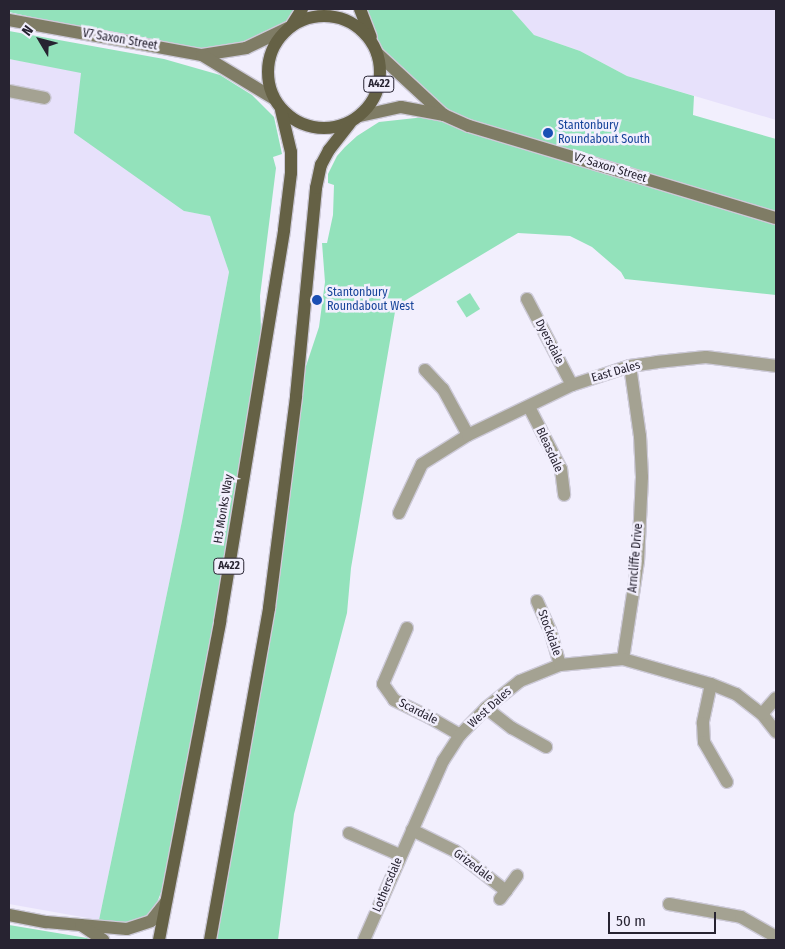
<!DOCTYPE html>
<html>
<head>
<meta charset="utf-8">
<style>
  body { margin:0 }
  #map { position:relative; width:785px; height:949px; overflow:hidden; background:#f2effd; font-family:"Fira Sans Condensed",sans-serif }
  div>[style] { position:absolute }
  [style*='--x'] { left:calc(var(--x)*1px); top:calc(var(--y)*1px); width:calc(var(--w)*1px); rotate:calc(var(--a)*1deg) }
  .built>* { inset:0; background:#e7e1fb }
  .green>* { inset:0; background:#93e2bb; transform-origin:0 0 }
  .roads { filter:drop-shadow(1px 0 #cdcad8) drop-shadow(-1px 0 #cdcad8) drop-shadow(0 1px #cdcad8) drop-shadow(0 -1px #cdcad8) }
  .street>* { height:12px; margin:-6px; padding:0 6px; transform-origin:6px; border-radius:6px; background:#a4a292 }
  .secondary>* { height:12px; margin:-6px; padding:0 6px; transform-origin:6px; border-radius:6px; background:#7f7c65 }
  .primary>* { height:12px; margin:-6px; padding:0 6px; transform-origin:6px; border-radius:6px; background:#656145 }
  .primary>.ring { margin:-6px; padding:0; box-sizing:content-box; background:none; border:12px solid #656145; border-radius:50% }
  .dots>* { width:14px; height:14px; translate:-50% -50%; box-sizing:border-box; border:2px solid #f2effd; border-radius:50% }
  span { translate:-50% -50%; white-space:nowrap; text-align:center; line-height:1.15; -webkit-text-stroke:5px #f2effd; paint-order:stroke }
  .shield-label span { padding:1px 4px; background:#f2effd; border:1px solid; border-radius:4px; -webkit-text-stroke-width:0 }
  .shield-label { font-size:11px; color:#272331; font-weight:700 }
  .street-label { font-size:12px; color:#272331 }
  .transit-label { font-size:12px; color:#164399 }
  .left { translate:0 -50%; text-align:left }
  .frame { position:absolute; inset:0; border:10px solid #272331; pointer-events:none }
  .north { position:absolute; left:15px; top:15px; width:50px; height:50px; -webkit-text-stroke:4px #f2effd; paint-order:stroke; rotate:307deg; font-size:14px; font-weight:700; line-height:20px; text-align:center; color:#272331 }
  .north::after { content:''; display:block; margin:auto; width:18px; height:22px; background:#272331; clip-path:polygon(50% 0,100% 100%,50% 72%,0 100%) }
  .scale { position:absolute; left:608px; top:912px; width:108px; height:22px; box-sizing:border-box; border:2px solid #272331; border-top:0; padding-left:6px; font-size:15px; line-height:18px; white-space:nowrap; color:#272331; -webkit-text-stroke:4px #f2effd; paint-order:stroke }
</style>
</head>
<body>
<div id="map">
  <div class="built">
    <div style="clip-path:polygon(511px 9px,776px 9px,776px 120px,627px 76px,580px 51px,534px 35px)"></div>
    <div style="clip-path:polygon(9px 59px,81px 72px,184px 211px,211px 216px,229px 272px,182px 521px,99px 920px,9px 904px)"></div>
  </div>
  <div class="green">
    <div style="clip-path:polygon(9px 9px,227px 10px,302px 9px,292px 25px,246px 48px,202px 55px,9px 12px)"></div>
    <div style="clip-path:polygon(360px 9px,511px 9px,534px 35px,580px 51px,627px 76px,694px 96px,693px 115px,776px 139px,776px 295px,625px 279px,621px 272px,592px 247px,570px 236px,518px 233px,396px 306px,351px 568px,347px 613px,294px 814px,278px 940px,210px 940px,269px 608px,296px 396px,319px 327px,325px 282px,322px 243px,327px 243px,333px 215px,334px 185px,328px 183px,328px 174px,337px 156px,345px 147px,357px 136px,379px 122px,443px 115px,377px 53px)"></div>
    <div style="clip-path:polygon(9px 31px,164px 59px,220px 75px,252px 95px,274px 117px,282px 154px,273px 157px,276px 168px,260px 296px,261px 332px,220px 622px,163px 887px,155px 908px,146px 917px,119px 927px,99px 920px,182px 521px,229px 272px,210px 216px,184px 211px,74px 133px,81px 73px,9px 59px)"></div>
    <div style="left:470px;top:293px;width:19px;height:16px;rotate:58deg"></div>
    <div style="clip-path:polygon(9px 925px,87px 938px,91px 940px,9px 940px)"></div>
  </div>
  <div class="roads">
    <div class="street">
      <div style="--x:9;--y:91;--w:36;--a:11"></div>
      <div style="--x:527;--y:299;--w:97;--a:62.4"></div>
      <div style="--x:630;--y:366;--w:71;--a:81.9"></div>
      <div style="--x:640;--y:436;--w:41;--a:87.2"></div>
      <div style="--x:642;--y:477;--w:84;--a:92.7"></div>
      <div style="--x:638;--y:561;--w:99;--a:98.7"></div>
      <div style="--x:623;--y:659;--w:91;--a:15.9"></div>
      <div style="--x:711;--y:684;--w:27;--a:22"></div>
      <div style="--x:736;--y:694;--w:33;--a:38"></div>
      <div style="--x:762;--y:714;--w:23;--a:52"></div>
      <div style="--x:425;--y:370;--w:26;--a:47"></div>
      <div style="--x:443;--y:389;--w:52;--a:61.5"></div>
      <div style="--x:529;--y:407;--w:70;--a:62.7"></div>
      <div style="--x:561;--y:469;--w:26;--a:83"></div>
      <div style="--x:399;--y:513;--w:54;--a:-64.9"></div>
      <div style="--x:422;--y:464;--w:54;--a:-32.2"></div>
      <div style="--x:468;--y:435;--w:115;--a:-25.7"></div>
      <div style="--x:572;--y:385;--w:61;--a:-18.1"></div>
      <div style="--x:630;--y:366;--w:27;--a:-8"></div>
      <div style="--x:657;--y:362;--w:49;--a:-5.8"></div>
      <div style="--x:706;--y:357;--w:71;--a:7.3"></div>
      <div style="--x:537;--y:601;--w:32;--a:66"></div>
      <div style="--x:550;--y:630;--w:36;--a:74"></div>
      <div style="--x:407;--y:628;--w:61;--a:113.2"></div>
      <div style="--x:383;--y:684;--w:19;--a:55"></div>
      <div style="--x:394;--y:700;--w:39;--a:26"></div>
      <div style="--x:429;--y:717;--w:36;--a:30"></div>
      <div style="--x:711;--y:684;--w:40;--a:102"></div>
      <div style="--x:703;--y:723;--w:19;--a:87"></div>
      <div style="--x:704;--y:742;--w:46;--a:60.1"></div>
      <div style="--x:486;--y:708;--w:33;--a:38"></div>
      <div style="--x:512;--y:728;--w:39;--a:29"></div>
      <div style="--x:762;--y:714;--w:21;--a:-49"></div>
      <div style="--x:412;--y:830;--w:48;--a:26"></div>
      <div style="--x:455;--y:851;--w:65;--a:38.1"></div>
      <div style="--x:506;--y:891;--w:10;--a:127"></div>
      <div style="--x:349;--y:833;--w:56;--a:23.3"></div>
      <div style="--x:506;--y:891;--w:19;--a:-54"></div>
      <div style="--x:669;--y:904;--w:73;--a:10.2"></div>
      <div style="--x:741;--y:917;--w:40;--a:29.7"></div>
      <div style="--x:364;--y:940;--w:196;--a:-66.2"></div>
      <div style="--x:443;--y:761;--w:31;--a:-57"></div>
      <div style="--x:460;--y:735;--w:37;--a:-46"></div>
      <div style="--x:486;--y:708;--w:43;--a:-38.5"></div>
      <div style="--x:520;--y:681;--w:43;--a:-21.8"></div>
      <div style="--x:560;--y:665;--w:63;--a:-5.4"></div>
    </div>
    <div class="secondary">
      <div style="--x:9;--y:20;--w:196;--a:10.3"></div>
      <div style="--x:202;--y:55;--w:45;--a:-9"></div>
      <div style="--x:246;--y:48;--w:47;--a:-25.5"></div>
      <div style="--x:377;--y:53;--w:91;--a:42.8"></div>
      <div style="--x:202;--y:55;--w:83;--a:31.2"></div>
      <div style="--x:360;--y:116;--w:42;--a:-12.4"></div>
      <div style="--x:401;--y:107;--w:44;--a:10.5"></div>
      <div style="--x:444;--y:115;--w:27;--a:24"></div>
      <div style="--x:469;--y:126;--w:320;--a:16.7"></div>
      <div style="--x:9;--y:915;--w:38;--a:11"></div>
      <div style="--x:46;--y:922;--w:81;--a:4.9"></div>
      <div style="--x:127;--y:929;--w:25;--a:-18"></div>
      <div style="--x:151;--y:921;--w:24;--a:-52"></div>
      <div style="--x:81;--y:925;--w:27;--a:34"></div>
    </div>
    <div class="primary">
      <div style="--x:360;--y:9;--w:30;--a:69"></div>
      <div class="ring" style="left:268px;top:16px;width:100px;height:100px"></div>
      <div style="--x:292;--y:25;--w:19;--a:-58"></div>
      <div style="--x:159;--y:940;--w:324;--a:-79.1"></div>
      <div style="--x:220;--y:622;--w:397;--a:-80.7"></div>
      <div style="--x:284;--y:230;--w:57;--a:-83"></div>
      <div style="--x:291;--y:173;--w:21;--a:-90"></div>
      <div style="--x:291;--y:152;--w:43;--a:-103.4"></div>
      <div style="--x:210;--y:940;--w:337;--a:-79.9"></div>
      <div style="--x:269;--y:608;--w:214;--a:-82.7"></div>
      <div style="--x:296;--y:396;--w:209;--a:-84.5"></div>
      <div style="--x:316;--y:188;--w:24;--a:-78"></div>
      <div style="--x:321;--y:165;--w:17;--a:-62"></div>
      <div style="--x:329;--y:150;--w:34;--a:-52"></div>
    </div>
  </div>
  <div class="dots">
    <div style="left:548px;top:133px;background:#1a4fb4"></div>
    <div style="left:317px;top:300px;background:#1a4fb4"></div>
  </div>
  <div class="shield-label">
    <span style="left:379px;top:84px">A422</span>
    <span style="left:229px;top:566px">A422</span>
  </div>
  <div class="street-label">
    <span style="left:120px;top:40px;rotate:10deg">V7 Saxon Street</span>
    <span style="left:610px;top:168px;rotate:17deg">V7 Saxon Street</span>
    <span style="left:549px;top:342px;rotate:63deg">Dyersdale</span>
    <span style="left:616px;top:372px;rotate:-16deg">East Dales</span>
    <span style="left:549px;top:450px;rotate:65deg">Bleasdale</span>
    <span style="left:224px;top:509px;rotate:-81deg">H3 Monks Way</span>
    <span style="left:636px;top:558px;rotate:-85deg">Arncliffe Drive</span>
    <span style="left:549px;top:633px;rotate:70deg">Stockdale</span>
    <span style="left:490px;top:708px;rotate:-42deg">West Dales</span>
    <span style="left:418px;top:712px;rotate:27deg">Scardale</span>
    <span style="left:473px;top:866px;rotate:37deg">Grizedale</span>
    <span style="left:388px;top:885px;rotate:-67deg">Lothersdale</span>
  </div>
  <div class="transit-label">
    <span class="left" style="left:558px;top:133px">Stantonbury<br>Roundabout South</span>
    <span class="left" style="left:327px;top:300px">Stantonbury<br>Roundabout West</span>
  </div>
  <div class="frame"></div>
  <div class="north">N</div>
  <div class="scale">50 m</div>
</div>
</body>
</html>
